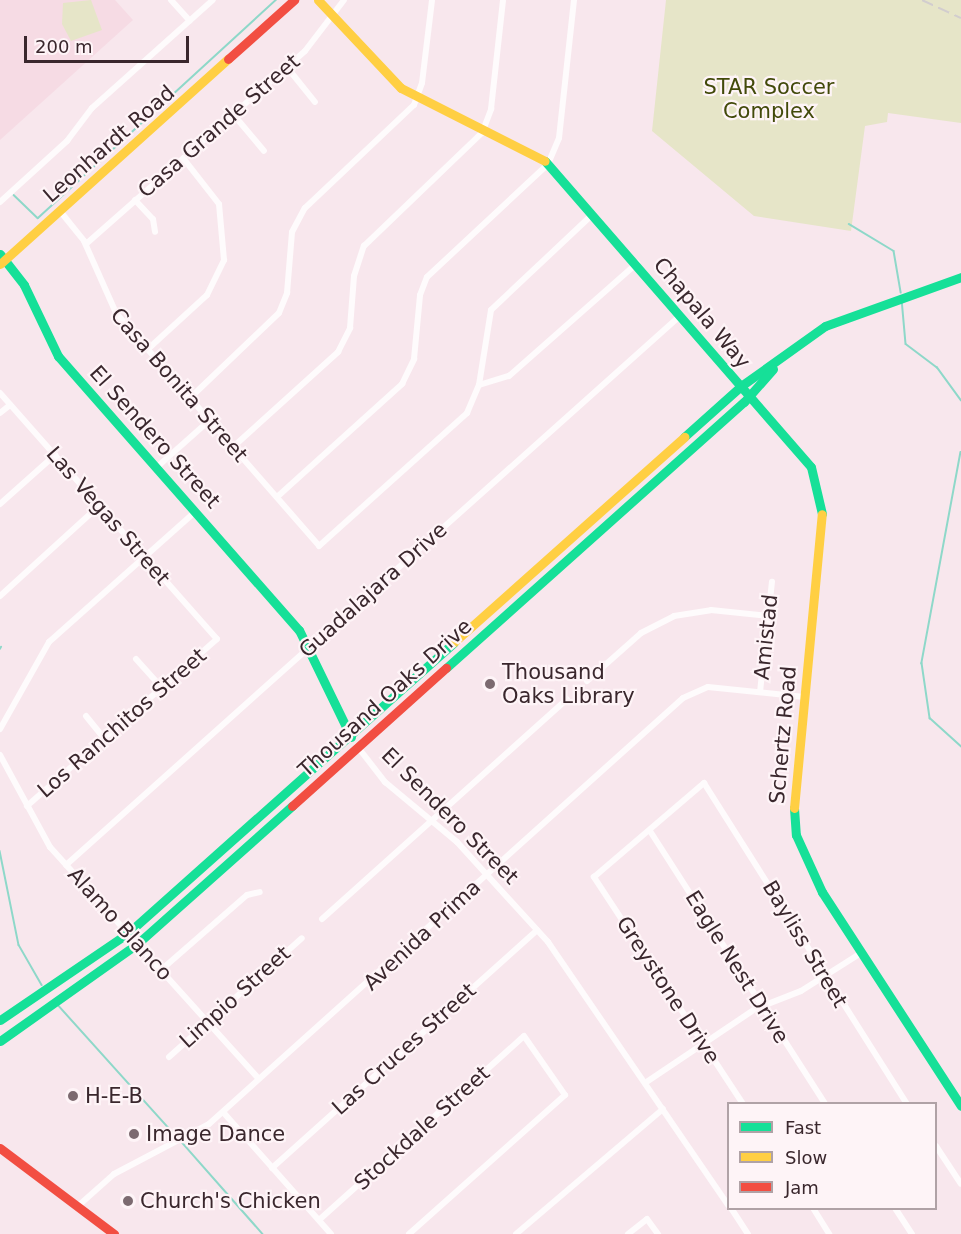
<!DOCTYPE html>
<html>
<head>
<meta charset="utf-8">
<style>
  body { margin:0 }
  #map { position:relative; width:961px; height:1234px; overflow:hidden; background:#f8e7ed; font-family:"DejaVu Sans",sans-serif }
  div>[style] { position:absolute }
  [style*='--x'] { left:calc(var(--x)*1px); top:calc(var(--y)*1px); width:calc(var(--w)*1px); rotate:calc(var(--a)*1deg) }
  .built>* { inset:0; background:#f6dbe4 }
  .green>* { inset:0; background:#e6e5c8 }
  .stream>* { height:1.5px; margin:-0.75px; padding:0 0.75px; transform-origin:0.75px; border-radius:0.75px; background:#8ed8c9 }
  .street>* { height:6px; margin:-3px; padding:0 3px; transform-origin:3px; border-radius:3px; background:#fefbfc }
  .fast>* { height:9px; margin:-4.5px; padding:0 4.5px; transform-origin:4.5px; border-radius:4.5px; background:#16e098 }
  .slow>* { height:9px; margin:-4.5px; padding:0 4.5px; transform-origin:4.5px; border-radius:4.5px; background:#ffcf43 }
  .jam>* { height:9px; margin:-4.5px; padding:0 4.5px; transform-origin:4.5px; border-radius:4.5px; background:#f24e42 }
  .rail>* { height:1.5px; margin-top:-0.75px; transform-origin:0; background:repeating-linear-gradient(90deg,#d2cdce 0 12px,transparent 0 18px) }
  .dots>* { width:16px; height:16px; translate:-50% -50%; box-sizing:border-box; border:3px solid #fef4f7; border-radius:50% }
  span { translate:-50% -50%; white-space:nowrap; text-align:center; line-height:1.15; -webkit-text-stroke:4.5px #fef4f7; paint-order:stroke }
  .park-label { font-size:21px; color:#424a0a }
  .street-label { font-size:21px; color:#3a272d }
  .poi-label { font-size:21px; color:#3a272d }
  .left { translate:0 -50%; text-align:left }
  .legend { position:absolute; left:727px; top:1102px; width:210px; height:108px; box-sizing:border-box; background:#fef4f7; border:2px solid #b0a2a6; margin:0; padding:8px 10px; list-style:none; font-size:18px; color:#3a272d }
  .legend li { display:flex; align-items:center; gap:12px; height:30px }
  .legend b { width:30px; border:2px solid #b0a2a6 }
  .scale { position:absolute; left:24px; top:36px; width:165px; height:27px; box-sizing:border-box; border:3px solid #3a272d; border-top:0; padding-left:8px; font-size:18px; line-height:21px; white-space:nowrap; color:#3a272d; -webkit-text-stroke:4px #fef4f7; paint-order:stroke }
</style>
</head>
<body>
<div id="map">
  <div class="built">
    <div style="clip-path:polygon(0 0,115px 0,133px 20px,0 140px)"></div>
  </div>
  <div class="green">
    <div style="clip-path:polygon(91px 0,102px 30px,71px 41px,62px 24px,63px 3px)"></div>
    <div style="clip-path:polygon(666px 0,961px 0,961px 123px,888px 113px,887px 122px,865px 126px,851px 231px,754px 216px,652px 131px)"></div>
  </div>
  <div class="stream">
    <div style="--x:14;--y:195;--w:33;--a:44"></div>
    <div style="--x:38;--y:218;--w:323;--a:-42.5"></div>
    <div style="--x:849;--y:224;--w:52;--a:31"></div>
    <div style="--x:894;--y:251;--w:42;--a:80.3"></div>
    <div style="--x:902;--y:299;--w:45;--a:84.9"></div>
    <div style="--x:906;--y:344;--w:39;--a:37"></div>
    <div style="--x:937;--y:367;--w:41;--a:54"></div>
    <div style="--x:961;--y:452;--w:215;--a:100.5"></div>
    <div style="--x:922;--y:663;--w:56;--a:81.7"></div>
    <div style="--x:930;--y:718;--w:42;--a:42.1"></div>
    <div style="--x:0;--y:649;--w:2;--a:-63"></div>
    <div style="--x:0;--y:851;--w:96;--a:78.6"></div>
    <div style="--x:19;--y:945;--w:46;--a:60.1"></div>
    <div style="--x:59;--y:1006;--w:176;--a:48"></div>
    <div style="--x:180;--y:1140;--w:125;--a:48.6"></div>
  </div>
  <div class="street">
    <div style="--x:171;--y:0;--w:28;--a:48"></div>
    <div style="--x:286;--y:66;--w:46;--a:51.1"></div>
    <div style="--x:233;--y:114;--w:48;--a:50"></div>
    <div style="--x:135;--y:200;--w:26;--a:47"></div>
    <div style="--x:153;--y:219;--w:13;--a:81"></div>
    <div style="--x:0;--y:202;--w:91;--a:-42.3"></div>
    <div style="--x:67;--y:141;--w:41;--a:-52.9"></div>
    <div style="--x:92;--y:108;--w:162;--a:-41.8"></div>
    <div style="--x:60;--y:211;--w:38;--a:51"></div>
    <div style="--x:84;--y:241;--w:79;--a:66"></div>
    <div style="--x:116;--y:313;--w:309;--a:48.9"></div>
    <div style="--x:319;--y:546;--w:199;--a:-41.9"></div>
    <div style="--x:467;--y:413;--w:30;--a:-67"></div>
    <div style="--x:479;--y:385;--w:76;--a:-80.9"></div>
    <div style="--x:491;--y:310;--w:140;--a:-43.3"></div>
    <div style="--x:86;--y:244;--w:292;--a:-41.4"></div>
    <div style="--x:305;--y:51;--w:64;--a:-52.6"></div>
    <div style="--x:148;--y:349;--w:80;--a:-42.5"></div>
    <div style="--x:207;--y:295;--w:39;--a:-64"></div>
    <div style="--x:224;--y:260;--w:56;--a:-95.1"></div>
    <div style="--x:219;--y:204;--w:58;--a:-128"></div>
    <div style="--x:479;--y:385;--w:31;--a:-17"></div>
    <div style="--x:509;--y:376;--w:171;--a:-41.4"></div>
    <div style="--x:0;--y:393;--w:328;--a:48.6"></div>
    <div style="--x:217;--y:639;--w:253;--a:138.7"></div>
    <div style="--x:190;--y:398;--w:123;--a:-43.7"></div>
    <div style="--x:279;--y:313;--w:22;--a:-68"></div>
    <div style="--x:287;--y:293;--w:61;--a:-85.3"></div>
    <div style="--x:292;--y:232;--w:27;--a:-62"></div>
    <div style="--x:305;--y:208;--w:150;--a:-43.4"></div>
    <div style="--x:414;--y:105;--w:23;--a:-70"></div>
    <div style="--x:422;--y:83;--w:84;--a:-83.1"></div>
    <div style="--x:0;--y:413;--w:13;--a:-39"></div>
    <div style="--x:233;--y:447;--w:142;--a:-42.1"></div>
    <div style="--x:338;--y:352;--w:27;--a:-63"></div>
    <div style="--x:350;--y:328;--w:52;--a:-85.6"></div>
    <div style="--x:354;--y:276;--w:32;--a:-72"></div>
    <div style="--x:364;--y:246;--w:163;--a:-43.8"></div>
    <div style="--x:482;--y:133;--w:26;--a:-69"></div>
    <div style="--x:491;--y:109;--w:110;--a:-83.7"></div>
    <div style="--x:157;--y:467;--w:71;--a:-41.6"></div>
    <div style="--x:277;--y:497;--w:169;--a:-42.1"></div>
    <div style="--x:402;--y:384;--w:28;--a:-64"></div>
    <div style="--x:414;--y:359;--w:64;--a:-84.6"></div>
    <div style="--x:420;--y:295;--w:19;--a:-69"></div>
    <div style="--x:427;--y:277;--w:166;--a:-43"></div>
    <div style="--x:548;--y:164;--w:28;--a:-67"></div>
    <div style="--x:559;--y:138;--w:139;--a:-83.8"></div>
    <div style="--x:0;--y:504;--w:74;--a:-41.7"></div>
    <div style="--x:0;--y:596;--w:134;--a:-42.3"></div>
    <div style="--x:136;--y:659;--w:39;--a:48"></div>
    <div style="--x:587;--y:681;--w:72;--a:-41.6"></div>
    <div style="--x:641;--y:633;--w:37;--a:-27"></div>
    <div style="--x:674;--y:616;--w:37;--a:-9"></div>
    <div style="--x:711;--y:610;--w:57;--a:6"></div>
    <div style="--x:760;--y:692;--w:111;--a:-83.8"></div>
    <div style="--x:86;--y:716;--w:28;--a:51"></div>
    <div style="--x:0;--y:729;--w:100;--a:-60.6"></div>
    <div style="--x:49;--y:642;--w:197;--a:-41.7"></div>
    <div style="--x:357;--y:746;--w:46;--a:52.1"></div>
    <div style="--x:385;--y:782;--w:94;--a:39.8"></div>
    <div style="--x:457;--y:842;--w:135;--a:47.7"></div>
    <div style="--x:548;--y:942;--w:319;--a:55.6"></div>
    <div style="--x:0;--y:755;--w:105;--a:61.5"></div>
    <div style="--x:50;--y:847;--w:312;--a:48"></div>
    <div style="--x:650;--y:831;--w:324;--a:57.3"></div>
    <div style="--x:66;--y:865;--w:825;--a:-41.81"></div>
    <div style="--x:322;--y:919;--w:329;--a:-41.9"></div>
    <div style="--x:161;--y:970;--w:114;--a:-41.1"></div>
    <div style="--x:247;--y:895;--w:13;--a:-13"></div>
    <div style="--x:169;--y:1057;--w:178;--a:-41.8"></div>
    <div style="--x:645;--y:1083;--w:133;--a:-33.9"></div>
    <div style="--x:755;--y:1009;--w:49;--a:-21.4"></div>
    <div style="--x:801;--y:991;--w:71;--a:-32.3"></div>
    <div style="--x:743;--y:1104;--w:272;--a:-123.3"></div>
    <div style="--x:594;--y:877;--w:145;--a:-40.5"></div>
    <div style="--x:704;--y:783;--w:380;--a:57.7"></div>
    <div style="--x:223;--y:1112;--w:163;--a:48.5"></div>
    <div style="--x:936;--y:1146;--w:45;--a:56.7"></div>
    <div style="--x:272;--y:1168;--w:356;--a:-41.9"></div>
    <div style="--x:78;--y:1206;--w:48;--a:-41.6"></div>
    <div style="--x:114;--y:1174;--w:107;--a:-27.8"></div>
    <div style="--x:209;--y:1124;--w:637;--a:-41.95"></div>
    <div style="--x:683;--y:698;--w:27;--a:-24"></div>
    <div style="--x:708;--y:687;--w:97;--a:5.9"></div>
    <div style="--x:731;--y:1208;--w:31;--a:57"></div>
    <div style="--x:813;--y:1208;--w:31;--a:58"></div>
    <div style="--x:895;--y:1208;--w:31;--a:57"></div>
    <div style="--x:319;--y:1220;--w:275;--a:-41.9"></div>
    <div style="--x:524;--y:1036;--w:72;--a:55.2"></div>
    <div style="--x:565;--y:1095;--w:209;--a:138.3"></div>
    <div style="--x:516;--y:1234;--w:193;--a:-40.4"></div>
    <div style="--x:628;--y:1234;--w:24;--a:-38"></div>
    <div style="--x:647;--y:1219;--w:19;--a:54"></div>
  </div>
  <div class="fast">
    <div style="--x:545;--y:161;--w:405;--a:49"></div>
    <div style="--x:811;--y:467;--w:48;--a:76.8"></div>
    <div style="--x:0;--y:254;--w:39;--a:52"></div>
    <div style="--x:24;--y:285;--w:79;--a:64.4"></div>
    <div style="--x:58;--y:356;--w:365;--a:48.7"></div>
    <div style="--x:299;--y:630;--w:119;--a:64.1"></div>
    <div style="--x:684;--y:437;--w:76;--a:-41.8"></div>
    <div style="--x:741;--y:386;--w:103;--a:-35.5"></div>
    <div style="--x:825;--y:326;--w:145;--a:-19.8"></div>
    <div style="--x:446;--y:668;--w:399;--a:-41.8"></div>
    <div style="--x:744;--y:402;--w:44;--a:-48.7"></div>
    <div style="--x:794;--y:808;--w:27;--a:86"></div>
    <div style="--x:796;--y:835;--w:63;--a:65.5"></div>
    <div style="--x:822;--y:892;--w:255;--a:57"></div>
    <div style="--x:0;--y:1020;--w:155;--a:-34.2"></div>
    <div style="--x:128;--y:933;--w:436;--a:-41.7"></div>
    <div style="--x:0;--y:1041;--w:168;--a:-35.3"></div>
    <div style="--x:137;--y:944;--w:208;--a:-41.7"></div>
  </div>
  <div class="slow">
    <div style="--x:318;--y:0;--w:121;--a:46.7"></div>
    <div style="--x:401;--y:88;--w:161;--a:26.9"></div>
    <div style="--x:0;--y:264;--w:307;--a:-42"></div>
    <div style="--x:453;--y:643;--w:310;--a:-41.7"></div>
    <div style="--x:794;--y:808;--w:295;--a:-84.6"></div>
  </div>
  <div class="jam">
    <div style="--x:228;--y:59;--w:89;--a:-41.8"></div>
    <div style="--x:292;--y:806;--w:207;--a:-41.9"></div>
    <div style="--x:0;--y:1148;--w:143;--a:37"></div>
  </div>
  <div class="rail">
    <div style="--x:922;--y:0;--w:43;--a:24.8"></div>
  </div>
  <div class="dots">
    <div style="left:490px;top:684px;background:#7c6a70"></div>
    <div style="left:73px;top:1096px;background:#7c6a70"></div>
    <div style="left:134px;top:1134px;background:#7c6a70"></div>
    <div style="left:128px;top:1201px;background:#7c6a70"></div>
  </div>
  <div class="park-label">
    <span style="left:769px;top:99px">STAR Soccer<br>Complex</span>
  </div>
  <div class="street-label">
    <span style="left:219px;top:126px;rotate:-41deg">Casa Grande Street</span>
    <span style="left:109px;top:144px;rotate:-41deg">Leonhardt Road</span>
    <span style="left:702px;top:313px;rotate:50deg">Chapala Way</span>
    <span style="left:179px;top:385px;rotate:49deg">Casa Bonita Street</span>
    <span style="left:155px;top:437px;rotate:48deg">El Sendero Street</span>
    <span style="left:108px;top:516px;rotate:49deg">Las Vegas Street</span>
    <span style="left:373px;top:590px;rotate:-42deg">Guadalajara Drive</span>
    <span style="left:766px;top:637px;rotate:-84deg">Amistad</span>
    <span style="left:385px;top:698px;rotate:-42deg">Thousand Oaks Drive</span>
    <span style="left:122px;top:723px;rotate:-41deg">Los Ranchitos Street</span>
    <span style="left:783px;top:735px;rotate:-85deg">Schertz Road</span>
    <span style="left:450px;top:816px;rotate:45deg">El Sendero Street</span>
    <span style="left:120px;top:924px;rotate:48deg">Alamo Blanco</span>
    <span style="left:422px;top:935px;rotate:-43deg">Avenida Prima</span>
    <span style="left:805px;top:944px;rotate:59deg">Bayliss Street</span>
    <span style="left:737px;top:967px;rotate:58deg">Eagle Nest Drive</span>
    <span style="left:668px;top:990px;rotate:57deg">Greystone Drive</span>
    <span style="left:235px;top:997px;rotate:-42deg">Limpio Street</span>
    <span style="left:404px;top:1049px;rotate:-42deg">Las Cruces Street</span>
    <span style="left:422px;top:1128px;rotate:-42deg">Stockdale Street</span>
  </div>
  <div class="poi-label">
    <span class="left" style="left:502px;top:684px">Thousand<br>Oaks Library</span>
    <span class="left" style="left:85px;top:1096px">H-E-B</span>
    <span class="left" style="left:146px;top:1134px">Image Dance</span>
    <span class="left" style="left:140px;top:1201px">Church's Chicken</span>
  </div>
  <ul class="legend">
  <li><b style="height:8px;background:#16e098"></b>Fast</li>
  <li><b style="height:8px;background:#ffcf43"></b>Slow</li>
  <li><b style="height:8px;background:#f24e42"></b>Jam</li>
  </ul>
  <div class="scale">200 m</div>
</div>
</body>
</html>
